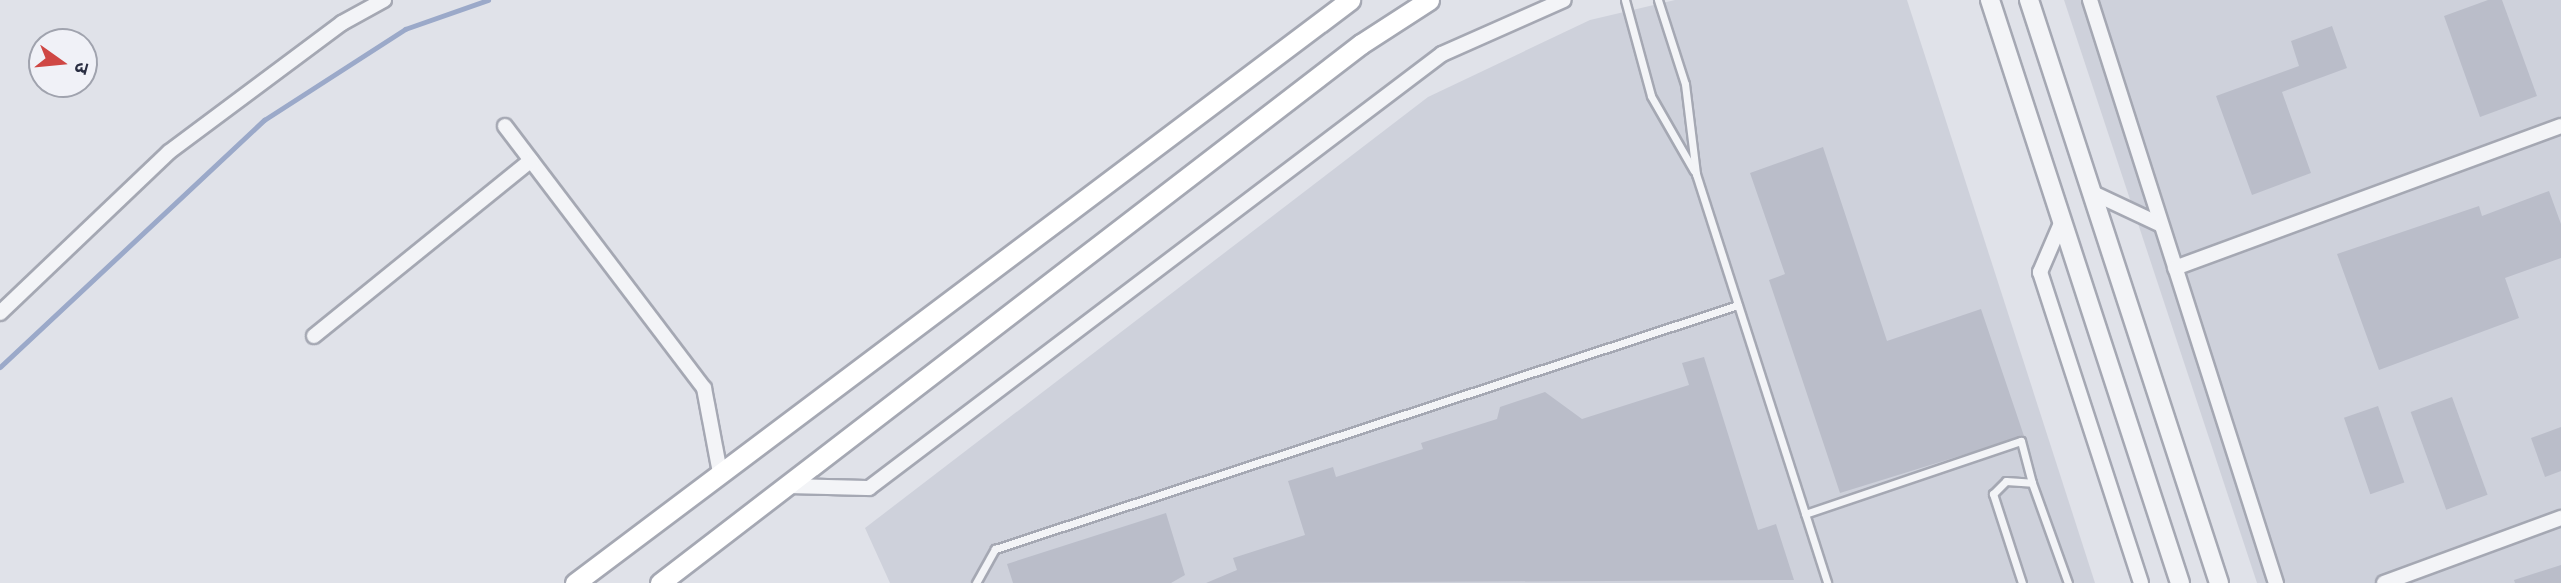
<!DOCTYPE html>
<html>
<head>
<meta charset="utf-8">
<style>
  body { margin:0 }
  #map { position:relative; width:2561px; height:583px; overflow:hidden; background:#e0e2e9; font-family:"Roboto Condensed","Noto Sans Devanagari",sans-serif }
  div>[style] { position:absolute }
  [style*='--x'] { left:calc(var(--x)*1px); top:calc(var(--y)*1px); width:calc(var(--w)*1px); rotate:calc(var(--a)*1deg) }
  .built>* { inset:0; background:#ced1db }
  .stream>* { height:5px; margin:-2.5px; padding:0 2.5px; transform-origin:2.5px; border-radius:2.5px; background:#9ba9c9 }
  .building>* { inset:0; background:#babdc9; transform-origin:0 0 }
  .roads { filter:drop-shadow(2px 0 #a5a8b3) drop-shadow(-2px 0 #a5a8b3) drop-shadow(0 2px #a5a8b3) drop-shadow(0 -2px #a5a8b3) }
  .service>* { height:7px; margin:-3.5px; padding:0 3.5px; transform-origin:3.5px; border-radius:3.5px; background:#f3f4f7 }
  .minor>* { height:14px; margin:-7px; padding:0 7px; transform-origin:7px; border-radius:7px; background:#f3f4f7 }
  .tertiary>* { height:18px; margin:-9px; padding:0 9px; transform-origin:9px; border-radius:9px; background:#f3f4f7 }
  .secondary>* { height:19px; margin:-9.5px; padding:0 9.5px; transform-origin:9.5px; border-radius:9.5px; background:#fff }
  span { translate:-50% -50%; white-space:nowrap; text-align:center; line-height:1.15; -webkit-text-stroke:7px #f0f1f7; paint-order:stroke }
  .north { position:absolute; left:28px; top:28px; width:70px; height:70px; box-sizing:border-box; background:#f0f1f7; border:2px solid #a0a3ae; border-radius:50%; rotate:105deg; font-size:19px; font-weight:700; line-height:28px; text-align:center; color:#292d41 }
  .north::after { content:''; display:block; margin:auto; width:24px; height:32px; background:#cf4744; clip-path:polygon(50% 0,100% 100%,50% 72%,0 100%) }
</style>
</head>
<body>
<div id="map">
  <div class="built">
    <div style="clip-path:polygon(1675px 0,1907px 0,2095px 583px,890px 583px,865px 528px,1428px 97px,1590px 20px)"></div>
    <div style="clip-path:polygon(2064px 0,2561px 0,2561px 583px,2257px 583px)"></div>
  </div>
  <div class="stream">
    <div style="--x:0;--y:367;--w:362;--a:-43.1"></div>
    <div style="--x:264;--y:120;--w:168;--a:-32.8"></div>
    <div style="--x:405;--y:29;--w:88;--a:-19.3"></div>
  </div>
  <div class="building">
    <div style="clip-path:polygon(2488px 0,2502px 0,2537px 96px,2480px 117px,2444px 16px)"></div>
    <div style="clip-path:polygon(2332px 26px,2347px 68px,2282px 92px,2311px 173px,2252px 195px,2216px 96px,2299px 66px,2291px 41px)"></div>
    <div style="clip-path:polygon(1823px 147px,1887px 341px,1981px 309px,2024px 436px,1840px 493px,1769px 280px,1785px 274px,1750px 173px)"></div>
    <div style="clip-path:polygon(2549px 191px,2561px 224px,2561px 258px,2505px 278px,2519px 318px,2379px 370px,2337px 254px,2479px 206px,2482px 216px)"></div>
    <div style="clip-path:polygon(1704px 357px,1758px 530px,1776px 524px,1794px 580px,1206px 583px,1237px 570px,1233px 558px,1305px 535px,1288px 481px,1333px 467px,1336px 477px,1423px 449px,1421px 443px,1497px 419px,1500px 407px,1545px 392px,1582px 419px,1689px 385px,1682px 363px)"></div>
    <div style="left:2452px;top:397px;width:104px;height:44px;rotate:70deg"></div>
    <div style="left:2378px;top:406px;width:81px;height:36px;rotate:71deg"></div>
    <div style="clip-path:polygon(2561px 427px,2561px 471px,2545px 477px,2531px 438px)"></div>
    <div style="clip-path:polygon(1166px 513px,1185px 575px,1171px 583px,1013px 583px,1007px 564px)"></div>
    <div style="clip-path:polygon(2561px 565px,2561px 583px,2515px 583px,2514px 580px)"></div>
  </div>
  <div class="roads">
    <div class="service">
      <div style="--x:1625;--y:0;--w:99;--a:74.8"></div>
      <div style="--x:1651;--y:96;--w:86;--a:60.2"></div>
      <div style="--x:1658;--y:0;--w:88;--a:72.2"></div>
      <div style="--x:1685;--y:84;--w:91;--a:83"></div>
      <div style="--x:1696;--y:174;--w:429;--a:72.2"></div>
      <div style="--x:1805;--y:514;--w:228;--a:-18.7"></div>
      <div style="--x:2021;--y:441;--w:43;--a:75.3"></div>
      <div style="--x:976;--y:583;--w:39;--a:-61"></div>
      <div style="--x:995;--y:549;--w:782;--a:-18.18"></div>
      <div style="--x:2022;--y:583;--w:94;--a:-108"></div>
      <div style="--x:1993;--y:494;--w:18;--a:-45"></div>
      <div style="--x:2006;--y:481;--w:26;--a:4"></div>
      <div style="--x:2032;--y:483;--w:106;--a:70.2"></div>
    </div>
    <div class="minor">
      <div style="--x:2090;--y:0;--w:612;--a:72.31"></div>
      <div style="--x:505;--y:126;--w:329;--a:52.8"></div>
      <div style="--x:704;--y:388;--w:86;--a:79.3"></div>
      <div style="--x:2091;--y:192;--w:77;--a:25.2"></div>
      <div style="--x:2062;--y:221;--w:56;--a:113.3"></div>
      <div style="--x:2040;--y:272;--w:327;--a:72"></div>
      <div style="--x:2175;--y:268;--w:411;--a:-20.2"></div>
      <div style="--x:0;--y:313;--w:233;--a:-43.6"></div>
      <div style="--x:169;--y:152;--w:216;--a:-36.7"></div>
      <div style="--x:342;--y:23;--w:48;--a:-28.7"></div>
      <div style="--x:314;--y:336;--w:279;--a:-39"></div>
      <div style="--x:786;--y:486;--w:83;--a:1.4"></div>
      <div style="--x:869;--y:488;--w:719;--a:-37.14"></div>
      <div style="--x:1442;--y:54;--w:133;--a:-23.9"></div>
      <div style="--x:2384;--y:583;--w:189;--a:-20.2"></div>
    </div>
    <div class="tertiary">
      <div style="--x:1990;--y:0;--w:613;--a:71.95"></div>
      <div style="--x:2029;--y:0;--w:613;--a:71.95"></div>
    </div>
    <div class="secondary">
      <div style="--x:575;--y:583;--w:970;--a:-36.95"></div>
      <div style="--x:660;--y:583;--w:884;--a:-37.56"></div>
      <div style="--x:1361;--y:44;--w:81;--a:-32.9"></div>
    </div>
  </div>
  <div class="north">उ</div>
</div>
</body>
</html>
